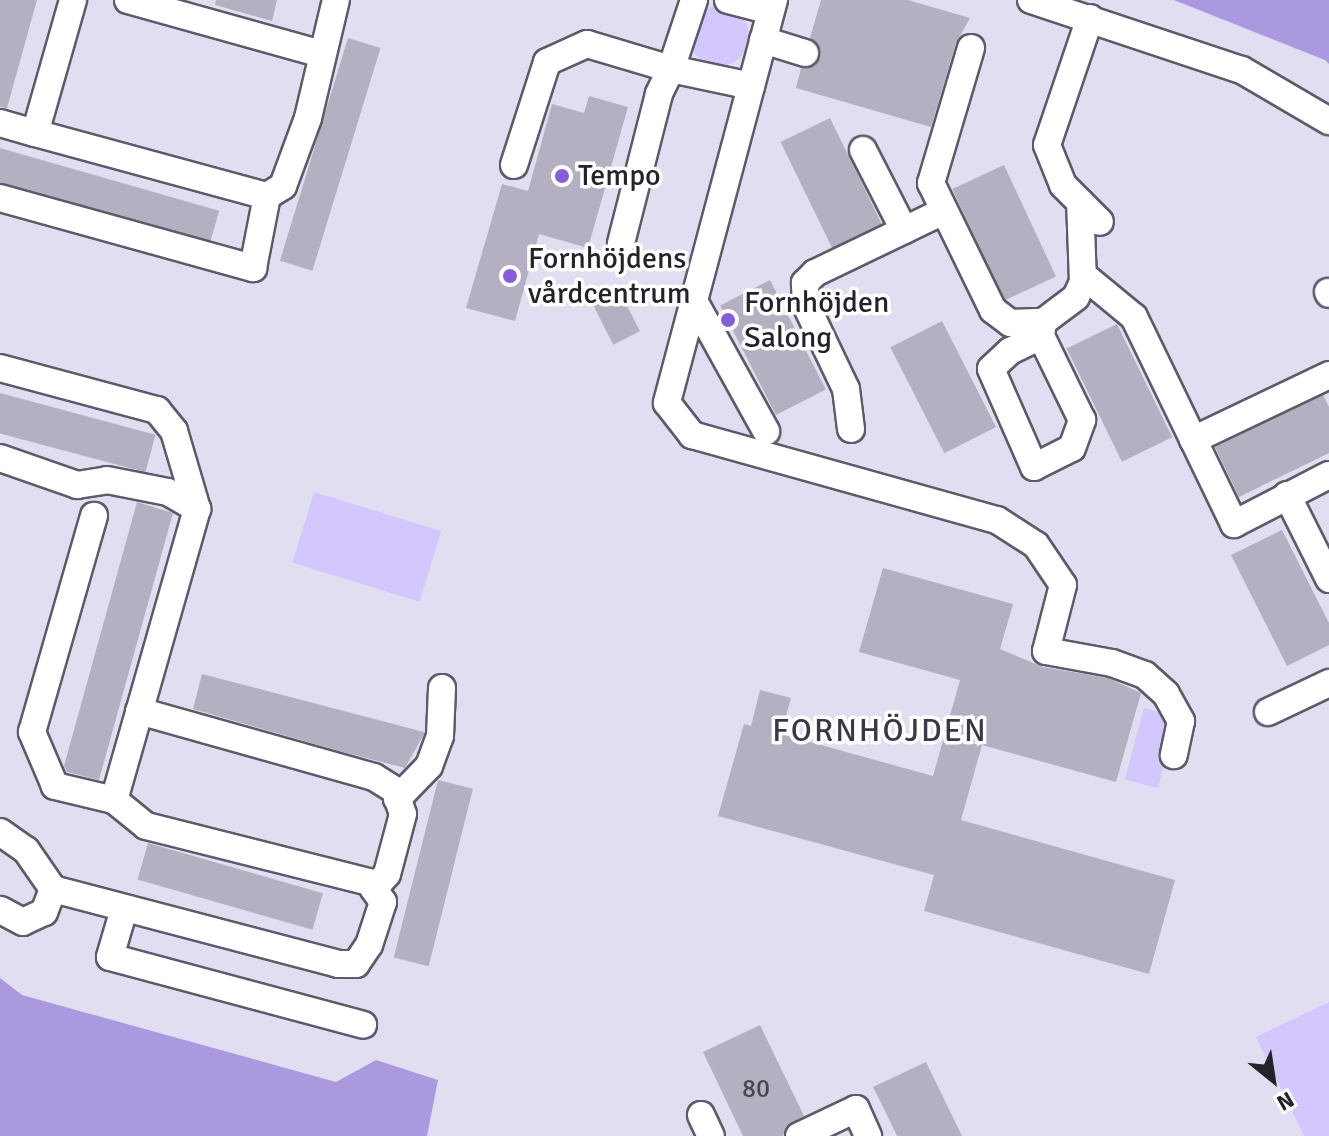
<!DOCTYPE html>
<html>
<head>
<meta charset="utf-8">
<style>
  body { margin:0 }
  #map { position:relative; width:1329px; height:1136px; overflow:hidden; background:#e2def1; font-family:Signika,sans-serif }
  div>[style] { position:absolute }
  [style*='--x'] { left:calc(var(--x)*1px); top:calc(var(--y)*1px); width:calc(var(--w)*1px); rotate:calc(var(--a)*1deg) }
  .green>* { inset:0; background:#d4c7fe; transform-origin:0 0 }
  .round { border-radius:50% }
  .forest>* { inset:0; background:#ab99e0 }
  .building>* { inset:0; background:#b4b0c2; transform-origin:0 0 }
  .roads { filter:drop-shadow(2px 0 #5d5a6a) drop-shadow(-2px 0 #5d5a6a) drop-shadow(0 2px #5d5a6a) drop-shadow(0 -2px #5d5a6a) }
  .minor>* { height:26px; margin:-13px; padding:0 13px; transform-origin:13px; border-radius:13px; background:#fff }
  .dots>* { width:22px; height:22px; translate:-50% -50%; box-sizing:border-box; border:4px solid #fff; border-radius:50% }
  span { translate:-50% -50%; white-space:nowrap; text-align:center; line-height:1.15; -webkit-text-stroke:7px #fff; paint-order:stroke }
  .number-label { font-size:26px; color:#494650 }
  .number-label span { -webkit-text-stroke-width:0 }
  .poi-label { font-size:30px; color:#25232a }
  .left { translate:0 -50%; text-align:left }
  .neighbourhood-label { font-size:32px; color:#3a3746; letter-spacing:2px }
  .north { position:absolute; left:1233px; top:1040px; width:80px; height:80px; -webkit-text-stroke:6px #fff; paint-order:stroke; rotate:150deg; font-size:22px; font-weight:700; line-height:32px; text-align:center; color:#25232a }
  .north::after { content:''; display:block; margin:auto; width:28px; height:36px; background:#25232a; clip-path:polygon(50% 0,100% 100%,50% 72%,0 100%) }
</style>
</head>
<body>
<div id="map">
  <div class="green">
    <div class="round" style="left:689px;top:6px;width:60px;height:60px"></div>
    <div style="left:314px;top:492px;width:133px;height:74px;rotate:17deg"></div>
    <div style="left:1144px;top:708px;width:34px;height:74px;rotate:15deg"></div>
    <div style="clip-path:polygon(1329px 1002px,1329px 1136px,1304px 1136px,1256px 1037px)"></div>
  </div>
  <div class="forest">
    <div style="clip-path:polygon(1174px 0,1329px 0,1329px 64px,1325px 60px)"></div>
    <div style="clip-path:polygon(0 978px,22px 995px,336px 1082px,376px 1060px,438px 1080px,427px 1136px,0 1136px)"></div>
  </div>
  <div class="building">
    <div style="clip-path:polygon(0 0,37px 0,7px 108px,0 107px)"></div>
    <div style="clip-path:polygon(216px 0,277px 0,272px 21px,215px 5px)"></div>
    <div style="clip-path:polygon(821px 0,908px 0,970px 18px,956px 43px,931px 127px,796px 88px,801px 68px,815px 65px,820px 57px,810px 38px)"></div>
    <div style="left:348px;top:38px;width:34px;height:233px;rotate:17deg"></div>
    <div style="clip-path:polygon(589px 96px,628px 107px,588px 248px,539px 234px,515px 321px,466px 308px,502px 184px,528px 191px,552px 104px,584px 113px)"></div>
    <div style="left:830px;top:118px;width:118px;height:55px;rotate:64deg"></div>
    <div style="left:0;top:148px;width:228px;height:34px;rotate:16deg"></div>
    <div style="left:1004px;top:165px;width:123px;height:57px;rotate:65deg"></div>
    <div style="left:770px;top:280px;width:123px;height:56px;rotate:63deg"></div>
    <div style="left:620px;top:292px;width:44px;height:30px;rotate:63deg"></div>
    <div style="left:942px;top:321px;width:119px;height:58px;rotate:63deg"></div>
    <div style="left:1117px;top:324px;width:126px;height:56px;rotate:64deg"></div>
    <div style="left:0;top:393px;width:161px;height:39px;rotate:15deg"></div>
    <div style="clip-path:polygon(1323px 395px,1329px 407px,1329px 453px,1239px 497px,1215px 447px)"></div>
    <div style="clip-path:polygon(137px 502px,173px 513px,99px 780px,67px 772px,64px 766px)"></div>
    <div style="clip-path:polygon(1282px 530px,1329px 623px,1329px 645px,1287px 666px,1231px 555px)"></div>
    <div style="clip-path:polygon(883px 568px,1013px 604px,1000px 649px,1043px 667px,1108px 678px,1141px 693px,1116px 782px,982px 745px,961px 820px,1175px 880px,1149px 974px,924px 911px,934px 875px,718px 816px,744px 724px,751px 726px,760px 690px,791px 698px,781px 734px,933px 776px,960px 680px,859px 652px)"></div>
    <div style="clip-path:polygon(202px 674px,424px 732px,424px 734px,405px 768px,339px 751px,193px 709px)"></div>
    <div style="left:438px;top:780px;width:36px;height:183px;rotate:14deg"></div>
    <div style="left:148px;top:843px;width:182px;height:38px;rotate:16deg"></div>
    <div style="clip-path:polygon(760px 1025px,804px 1116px,786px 1126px,783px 1136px,743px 1136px,703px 1052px)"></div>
    <div style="clip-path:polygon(926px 1062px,962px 1136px,897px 1136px,886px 1113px,873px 1087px)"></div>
  </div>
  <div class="roads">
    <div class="minor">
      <div style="--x:73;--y:0;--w:138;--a:105.9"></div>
      <div style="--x:35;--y:133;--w:240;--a:15.2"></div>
      <div style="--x:267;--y:196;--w:19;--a:-32"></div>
      <div style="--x:283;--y:186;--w:72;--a:-69.8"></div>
      <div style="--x:308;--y:118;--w:121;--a:-76.7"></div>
      <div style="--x:128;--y:0;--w:201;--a:15.6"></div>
      <div style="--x:694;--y:0;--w:73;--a:108.4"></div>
      <div style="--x:671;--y:69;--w:82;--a:12"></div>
      <div style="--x:728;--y:0;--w:44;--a:14.3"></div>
      <div style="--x:774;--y:0;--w:417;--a:104.9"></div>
      <div style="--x:667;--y:403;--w:41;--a:52"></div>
      <div style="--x:692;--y:435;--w:317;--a:15.6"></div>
      <div style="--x:997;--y:520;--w:46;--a:32.7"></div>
      <div style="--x:1036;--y:545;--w:48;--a:56"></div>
      <div style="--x:1063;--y:585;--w:68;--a:104.4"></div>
      <div style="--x:1046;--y:651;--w:67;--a:10.3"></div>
      <div style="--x:1112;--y:663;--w:35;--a:20"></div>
      <div style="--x:1145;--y:675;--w:28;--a:42"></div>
      <div style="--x:1166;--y:694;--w:31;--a:61"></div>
      <div style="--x:1181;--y:721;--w:35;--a:102"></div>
      <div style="--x:1031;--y:0;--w:222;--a:18.4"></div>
      <div style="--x:1242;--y:70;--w:101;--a:30.4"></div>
      <div style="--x:1090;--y:18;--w:134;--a:108.7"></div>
      <div style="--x:1047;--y:145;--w:43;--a:68.2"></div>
      <div style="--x:1063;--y:185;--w:52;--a:45"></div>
      <div style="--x:763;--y:40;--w:44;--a:17.2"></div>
      <div style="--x:971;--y:48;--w:141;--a:106.5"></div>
      <div style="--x:931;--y:183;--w:141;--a:64"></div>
      <div style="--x:993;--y:310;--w:21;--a:37"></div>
      <div style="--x:1010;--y:323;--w:33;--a:-2"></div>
      <div style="--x:1043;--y:322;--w:41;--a:-37.1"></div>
      <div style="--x:1076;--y:297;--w:17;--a:-65"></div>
      <div style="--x:1083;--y:282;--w:80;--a:-92.1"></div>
      <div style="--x:0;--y:123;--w:36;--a:16"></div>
      <div style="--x:863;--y:150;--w:90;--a:62.9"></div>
      <div style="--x:514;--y:165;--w:108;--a:-72.2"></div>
      <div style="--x:547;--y:62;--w:44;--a:-24.2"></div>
      <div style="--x:587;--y:44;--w:88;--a:16.6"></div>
      <div style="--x:671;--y:69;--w:28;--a:116"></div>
      <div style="--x:659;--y:94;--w:154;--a:104.3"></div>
      <div style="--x:0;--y:198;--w:263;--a:15.5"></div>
      <div style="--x:253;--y:268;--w:73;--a:-79"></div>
      <div style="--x:1083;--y:275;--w:66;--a:39.5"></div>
      <div style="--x:1134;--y:317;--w:230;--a:64.2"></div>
      <div style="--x:1234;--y:524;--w:107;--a:-27.3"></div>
      <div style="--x:1328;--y:292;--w:2;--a:63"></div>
      <div style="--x:694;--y:301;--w:149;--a:61"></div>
      <div style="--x:1041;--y:336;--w:34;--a:154"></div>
      <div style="--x:1010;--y:351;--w:26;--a:137"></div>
      <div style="--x:991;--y:369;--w:107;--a:66.3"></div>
      <div style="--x:1034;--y:467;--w:42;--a:-26.6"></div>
      <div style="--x:1072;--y:448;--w:30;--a:-70"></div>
      <div style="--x:1082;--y:420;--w:93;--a:-116"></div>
      <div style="--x:1041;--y:336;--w:14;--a:-82"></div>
      <div style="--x:0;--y:368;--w:163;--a:15"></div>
      <div style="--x:157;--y:410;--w:27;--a:51"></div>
      <div style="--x:174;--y:431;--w:81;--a:73.6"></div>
      <div style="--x:197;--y:509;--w:303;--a:105.9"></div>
      <div style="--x:851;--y:429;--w:40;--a:-97.1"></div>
      <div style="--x:846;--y:389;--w:93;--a:-115.5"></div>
      <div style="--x:806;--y:305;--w:22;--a:-93"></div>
      <div style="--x:805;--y:283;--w:14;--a:-45"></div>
      <div style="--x:815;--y:273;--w:143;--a:-25.7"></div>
      <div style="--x:1193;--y:440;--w:151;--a:-25.5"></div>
      <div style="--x:0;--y:458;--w:82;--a:19.3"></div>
      <div style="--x:77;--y:485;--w:30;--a:-9"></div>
      <div style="--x:107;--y:480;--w:62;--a:11.1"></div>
      <div style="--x:168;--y:492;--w:34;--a:30"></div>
      <div style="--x:1287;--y:495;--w:94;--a:63.4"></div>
      <div style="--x:139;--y:711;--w:244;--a:15.7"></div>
      <div style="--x:374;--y:777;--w:25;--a:32"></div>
      <div style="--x:395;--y:790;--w:25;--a:72"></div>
      <div style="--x:403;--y:814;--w:62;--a:104.9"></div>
      <div style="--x:387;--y:874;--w:20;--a:131"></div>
      <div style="--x:1268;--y:712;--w:68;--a:-25.4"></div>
      <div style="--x:397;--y:799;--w:46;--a:-45.9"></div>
      <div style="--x:429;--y:766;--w:32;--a:-70"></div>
      <div style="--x:440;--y:736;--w:48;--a:-87.6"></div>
      <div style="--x:0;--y:832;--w:32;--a:35"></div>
      <div style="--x:26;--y:850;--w:47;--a:55.3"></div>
      <div style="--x:53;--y:889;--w:25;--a:111"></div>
      <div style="--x:44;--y:912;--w:23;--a:155"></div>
      <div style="--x:23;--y:922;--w:26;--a:-152"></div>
      <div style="--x:53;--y:889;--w:295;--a:14.7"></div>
      <div style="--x:338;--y:964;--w:18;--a:0"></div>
      <div style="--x:356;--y:964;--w:23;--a:-56"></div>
      <div style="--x:369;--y:945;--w:45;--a:-72"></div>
      <div style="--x:383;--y:902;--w:24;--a:-125"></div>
      <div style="--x:369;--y:882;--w:230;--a:-165.9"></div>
      <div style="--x:146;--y:826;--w:41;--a:-140.9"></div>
      <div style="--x:114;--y:800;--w:61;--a:-166.7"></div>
      <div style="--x:55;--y:786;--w:59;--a:-113.1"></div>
      <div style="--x:32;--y:732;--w:225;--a:-74"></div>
      <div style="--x:124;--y:909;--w:50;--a:106.3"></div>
      <div style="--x:110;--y:957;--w:262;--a:15"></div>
      <div style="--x:701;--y:1115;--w:23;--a:65"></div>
      <div style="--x:799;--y:1136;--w:63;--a:-25.3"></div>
      <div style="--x:856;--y:1109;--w:30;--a:66"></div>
    </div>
  </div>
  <div class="dots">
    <div style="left:562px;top:176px;background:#865dd7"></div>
    <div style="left:510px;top:276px;background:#865dd7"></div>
    <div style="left:728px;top:320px;background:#865dd7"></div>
  </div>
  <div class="number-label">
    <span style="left:756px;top:1090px">80</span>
  </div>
  <div class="poi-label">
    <span class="left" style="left:578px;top:176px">Tempo</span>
    <span class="left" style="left:528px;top:276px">Fornhöjdens<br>vårdcentrum</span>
    <span class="left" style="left:744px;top:320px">Fornhöjden<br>Salong</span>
  </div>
  <div class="neighbourhood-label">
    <span style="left:880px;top:731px">FORNHÖJDEN</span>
  </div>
  <div class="north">N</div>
</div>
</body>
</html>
